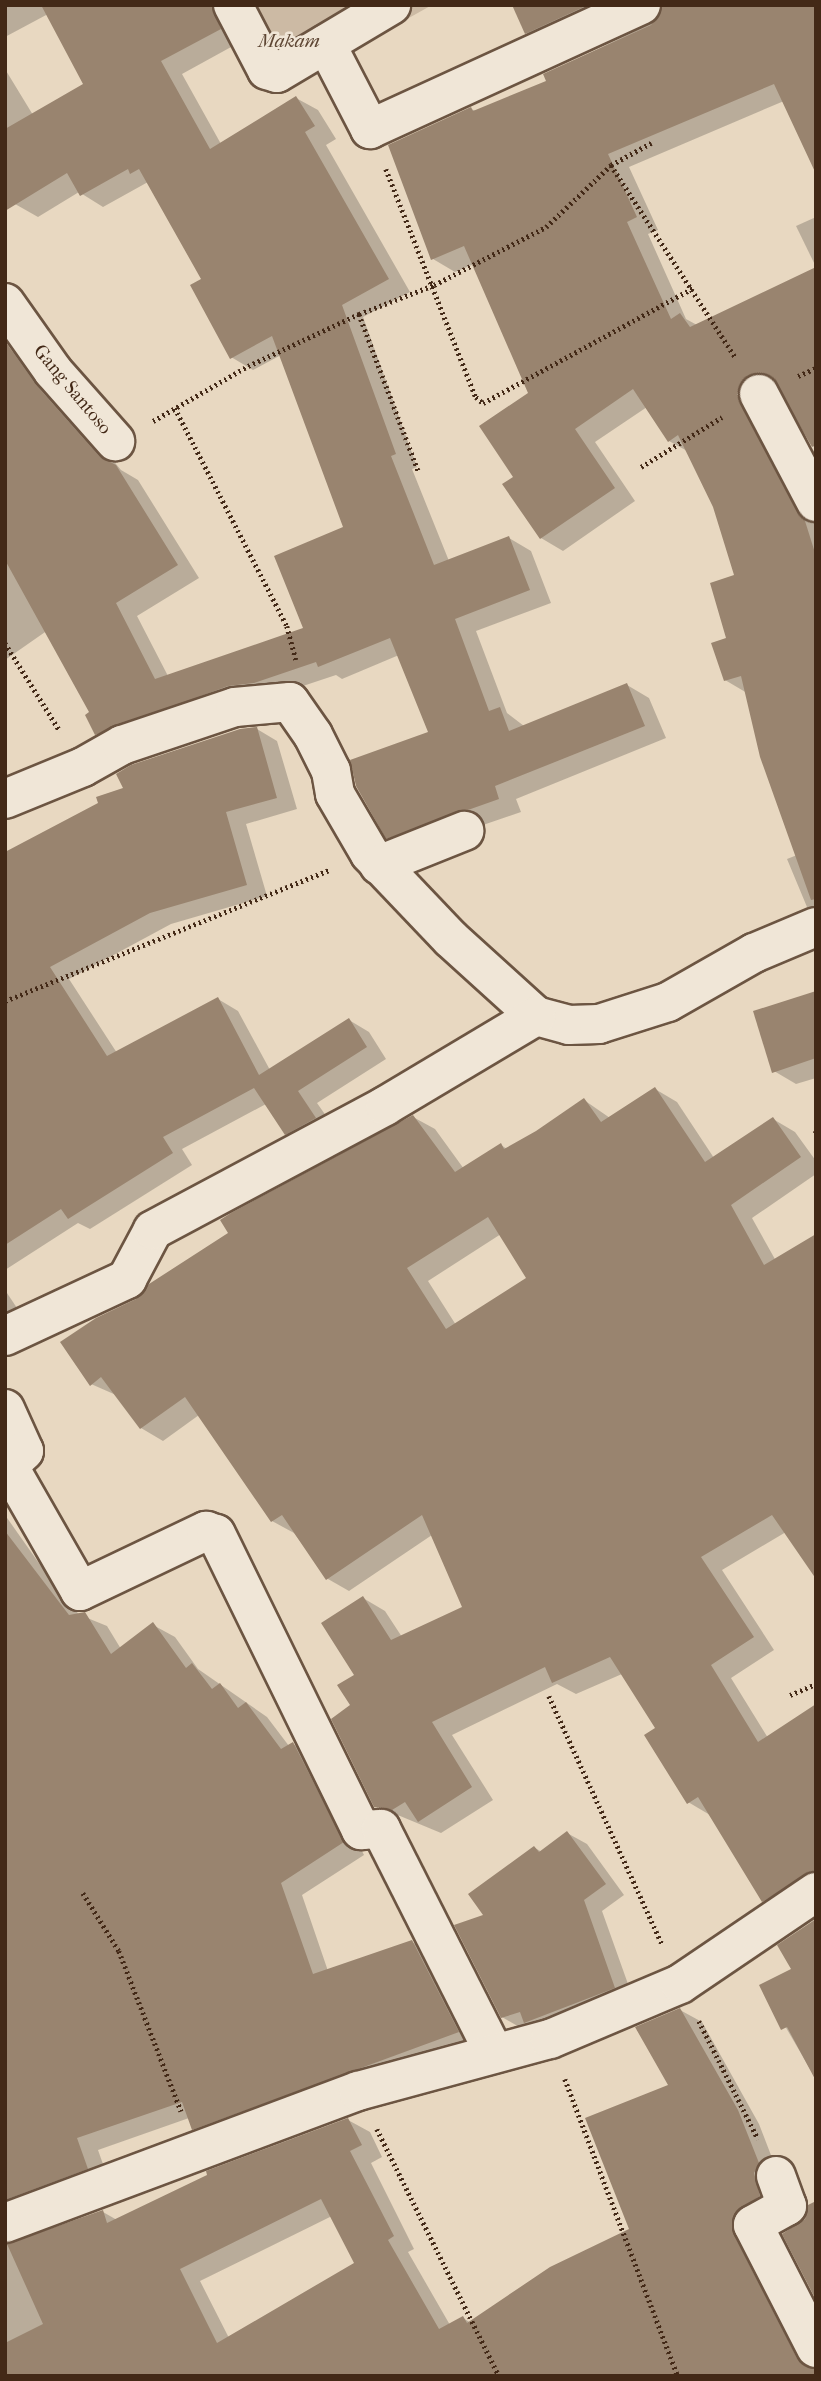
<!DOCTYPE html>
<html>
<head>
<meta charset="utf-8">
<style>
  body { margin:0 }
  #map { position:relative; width:821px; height:2381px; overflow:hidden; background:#e8d8c1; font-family:"IM FELL French Canon",serif }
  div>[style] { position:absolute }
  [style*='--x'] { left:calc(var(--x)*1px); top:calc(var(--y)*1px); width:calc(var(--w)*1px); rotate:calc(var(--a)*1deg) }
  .green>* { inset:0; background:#ccbaa4 }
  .shadow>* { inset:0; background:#0003 }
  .building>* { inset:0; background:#99846f }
  .path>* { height:4.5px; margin-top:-2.25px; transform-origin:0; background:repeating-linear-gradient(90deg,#432917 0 2px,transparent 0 5.5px) }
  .roads { filter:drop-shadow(2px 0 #6c5542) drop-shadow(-2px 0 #6c5542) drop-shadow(0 2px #6c5542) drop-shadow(0 -2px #6c5542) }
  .minor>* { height:38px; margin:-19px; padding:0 19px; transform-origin:19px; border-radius:19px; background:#f0e6d7 }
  span { translate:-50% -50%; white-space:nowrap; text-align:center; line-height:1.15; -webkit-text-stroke:5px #f0e6d7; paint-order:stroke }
  .park-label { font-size:19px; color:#5e4633; font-style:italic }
  .street-label { font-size:19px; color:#432917 }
  .frame { position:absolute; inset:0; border:7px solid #432917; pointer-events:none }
</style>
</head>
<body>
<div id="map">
  <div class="green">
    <div style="clip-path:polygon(226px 5px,432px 5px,275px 93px)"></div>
  </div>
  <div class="shadow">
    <div style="clip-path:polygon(5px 5px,240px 5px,242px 41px,182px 74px,221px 144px,296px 98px,318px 110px,336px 139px,326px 145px,410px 292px,363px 317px,417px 467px,412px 469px,449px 561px,509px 538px,531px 551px,551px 603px,476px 631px,507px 713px,524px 726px,627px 685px,649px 698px,666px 738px,516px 799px,521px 812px,410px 850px,388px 837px,430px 733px,399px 655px,342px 679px,336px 675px,119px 747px,97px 734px,92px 713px,48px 630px,5px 660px,5px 353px,10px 350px,32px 363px,121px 470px,138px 480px,199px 578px,137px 616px,168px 676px,305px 629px,346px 528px,281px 355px,253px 370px,231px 357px,204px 279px,148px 182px,103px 207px,79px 192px,38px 217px,15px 204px,5px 187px,5px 69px,33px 115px,85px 85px,48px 14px,5px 37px)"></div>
    <div style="clip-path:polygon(514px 5px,641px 5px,548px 45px,526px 33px)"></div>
    <div style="clip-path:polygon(662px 5px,816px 5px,784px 101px,629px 167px,658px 230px,648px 234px,686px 319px,697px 325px,816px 269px,816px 451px,781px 385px,771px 387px,761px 417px,816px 521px,816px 912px,807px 907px,787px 859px,797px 855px,747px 693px,725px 680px,736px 576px,715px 506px,689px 452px,669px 441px,647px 407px,595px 442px,635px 501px,563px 551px,541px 538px,516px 477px,530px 394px,474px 264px,455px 272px,433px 259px,471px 109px,476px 111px,548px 82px,545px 75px,660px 19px)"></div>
    <div style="clip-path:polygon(816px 217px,816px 267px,796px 226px)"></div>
    <div style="clip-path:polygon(257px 729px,277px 741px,297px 809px,246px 824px,267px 896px,171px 924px,69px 979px,117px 1053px,218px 999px,238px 1011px,270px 1070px,349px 1020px,369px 1032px,386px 1059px,317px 1103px,336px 1130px,306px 1145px,286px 1134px,266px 1104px,182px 1149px,192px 1165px,90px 1229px,78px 1223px,5px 1270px,5px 854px,126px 789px)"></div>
    <div style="clip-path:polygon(816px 993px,816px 1078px,796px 1084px,774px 1071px)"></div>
    <div style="clip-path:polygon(evenodd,655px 1089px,677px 1102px,714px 1158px,773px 1119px,795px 1132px,816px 1161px,816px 1174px,752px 1218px,776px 1261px,786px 1532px,722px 1570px,774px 1650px,731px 1678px,768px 1738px,816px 1707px,816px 1895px,785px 1913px,763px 1901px,710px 1815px,688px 1802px,657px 1729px,622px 1674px,576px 1694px,557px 1684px,452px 1735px,493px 1800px,441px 1833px,376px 1806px,353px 1706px,363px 1598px,385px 1611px,402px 1637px,464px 1608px,432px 1535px,349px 1591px,328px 1579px,294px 1533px,272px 1521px,199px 1415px,163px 1441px,141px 1428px,116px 1395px,91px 1384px,137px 1300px,413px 1117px,435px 1129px,464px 1169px,501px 1145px,507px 1149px,537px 1133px,584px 1100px,610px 1118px,655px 1089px,501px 1234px,529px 1279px,456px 1325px,428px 1281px,501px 1234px)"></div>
    <div style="clip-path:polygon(5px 1290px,27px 1323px,5px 1337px)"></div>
    <div style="clip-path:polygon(5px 1515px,67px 1603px,80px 1615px,107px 1626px,121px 1649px,153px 1625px,175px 1637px,198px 1669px,267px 1717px,289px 1746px,293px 1744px,315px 1756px,364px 1855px,302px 1895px,328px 1971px,412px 1942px,434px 1954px,479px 2044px,214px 2141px,193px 2129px,189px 2118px,98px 2150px,109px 2181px,5px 2231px)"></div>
    <div style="clip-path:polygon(567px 1833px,587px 1844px,624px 1895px,602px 1911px,633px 1998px,521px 2028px,502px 2017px,486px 1916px,535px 1848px,542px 1852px)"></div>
    <div style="clip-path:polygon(793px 1970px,816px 2079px,761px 1985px)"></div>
    <div style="clip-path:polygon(evenodd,680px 2010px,702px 2022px,759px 2124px,779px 2176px,754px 2248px,816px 2376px,5px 2376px,5px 2236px,8px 2244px,103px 2212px,117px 2220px,348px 2120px,370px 2132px,382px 2157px,371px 2163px,414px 2249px,408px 2252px,450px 2325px,463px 2318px,471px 2323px,632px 2230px,670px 2086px,680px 2010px,332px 2216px,356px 2264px,229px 2338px,200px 2281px,332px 2216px)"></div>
  </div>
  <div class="building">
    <div style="clip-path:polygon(41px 5px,211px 5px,221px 29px,161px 61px,210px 149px,296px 96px,315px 126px,305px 132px,389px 279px,342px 305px,396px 454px,391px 456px,434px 565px,509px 536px,530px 590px,455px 619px,489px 711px,500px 707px,509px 731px,627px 683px,645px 726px,495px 786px,499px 799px,386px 839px,356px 786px,350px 760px,428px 732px,390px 638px,318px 667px,316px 662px,254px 683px,228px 686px,95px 735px,85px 715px,89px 712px,5px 560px,5px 341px,37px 386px,99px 456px,116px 465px,178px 565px,116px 603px,155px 679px,303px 628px,274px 556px,343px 527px,272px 336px,230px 359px,190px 285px,201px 279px,139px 169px,130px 174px,128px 169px,80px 196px,67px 173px,5px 211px,5px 129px,83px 84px)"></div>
    <div style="clip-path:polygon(512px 5px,588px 5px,525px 34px)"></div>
    <div style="clip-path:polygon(663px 5px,816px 5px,816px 174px,774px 84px,608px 154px,637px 217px,627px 222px,671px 319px,680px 313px,690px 327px,816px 267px,816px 445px,812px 447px,771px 376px,748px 375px,737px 394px,805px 521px,816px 556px,816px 899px,811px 900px,760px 757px,741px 676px,724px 681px,711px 643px,726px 638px,710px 583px,734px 575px,713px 507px,678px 435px,668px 442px,633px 389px,575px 429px,615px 488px,540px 539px,502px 484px,513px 477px,479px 426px,528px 393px,464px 246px,431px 260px,388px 145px,471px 107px,473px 111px,546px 81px,543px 74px,651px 25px)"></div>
    <div style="clip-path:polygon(257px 727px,277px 798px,226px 812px,247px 885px,150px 913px,50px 967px,107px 1056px,218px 997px,259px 1075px,349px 1018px,367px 1047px,298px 1091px,316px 1118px,285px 1135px,254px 1088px,163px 1137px,173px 1153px,68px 1219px,61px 1209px,5px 1245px,5px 852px,98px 803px,96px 797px,123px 788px,116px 774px,131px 765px,240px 729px)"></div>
    <div style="clip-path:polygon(816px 991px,816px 1058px,772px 1073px,753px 1011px)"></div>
    <div style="clip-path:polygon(evenodd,655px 1087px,705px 1162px,773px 1117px,801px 1157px,731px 1205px,764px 1265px,816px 1234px,816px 1579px,772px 1515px,701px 1557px,754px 1637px,711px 1665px,758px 1742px,816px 1704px,816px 1870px,762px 1902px,698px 1797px,687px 1804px,644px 1735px,655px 1728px,610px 1657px,552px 1683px,545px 1667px,432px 1722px,472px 1787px,418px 1822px,405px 1802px,392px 1810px,374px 1807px,331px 1719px,350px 1705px,337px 1685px,354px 1675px,321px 1623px,363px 1596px,391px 1640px,462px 1607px,422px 1515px,326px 1580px,282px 1515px,271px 1522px,185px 1397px,140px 1429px,101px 1377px,90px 1386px,60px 1342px,96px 1318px,136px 1299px,149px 1284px,228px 1233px,220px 1220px,231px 1213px,413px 1115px,455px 1172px,501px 1143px,504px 1149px,536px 1131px,584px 1098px,601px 1122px,655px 1087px,488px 1217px,526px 1278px,446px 1329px,407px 1268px,488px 1217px)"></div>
    <div style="clip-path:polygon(5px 1531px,69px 1615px,85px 1612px,111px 1654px,153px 1622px,186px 1668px,192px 1663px,212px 1689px,220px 1683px,238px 1708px,246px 1702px,281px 1749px,293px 1742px,344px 1842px,281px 1883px,313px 1974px,412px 1940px,459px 2032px,192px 2130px,182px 2102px,77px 2138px,88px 2169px,5px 2200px)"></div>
    <div style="clip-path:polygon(567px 1831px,606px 1884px,584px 1900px,615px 1988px,524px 2023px,520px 2012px,501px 2018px,454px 1925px,483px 1915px,468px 1894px,534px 1846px,539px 1852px)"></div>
    <div style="clip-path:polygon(816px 1919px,816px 2081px,787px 2027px,781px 2030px,759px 1985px,791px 1969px,777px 1945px)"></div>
    <div style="clip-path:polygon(evenodd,680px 2008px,738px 2110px,759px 2163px,754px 2173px,760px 2196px,735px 2213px,734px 2235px,797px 2358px,816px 2370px,816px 2376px,5px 2376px,5px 2343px,43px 2324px,7px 2244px,103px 2210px,107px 2223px,207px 2175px,206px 2171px,348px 2118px,362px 2145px,350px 2151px,394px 2236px,388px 2240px,439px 2329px,463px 2316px,467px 2323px,550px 2267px,629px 2229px,585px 2118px,668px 2085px,635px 2027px,680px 2008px,321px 2199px,354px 2263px,217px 2343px,180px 2269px,321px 2199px)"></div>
    <div style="clip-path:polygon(816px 2201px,816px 2300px,782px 2234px,805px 2219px,808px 2205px)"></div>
  </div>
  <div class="path">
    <div style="--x:611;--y:165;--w:230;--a:57.1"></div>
    <div style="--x:386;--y:169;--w:245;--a:68.5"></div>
    <div style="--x:476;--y:397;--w:9;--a:41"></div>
    <div style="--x:483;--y:403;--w:239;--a:-28.7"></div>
    <div style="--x:359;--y:314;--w:170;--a:69.3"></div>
    <div style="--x:798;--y:376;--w:20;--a:-24"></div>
    <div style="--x:175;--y:408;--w:245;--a:62.8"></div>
    <div style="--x:287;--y:626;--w:35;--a:75"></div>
    <div style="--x:153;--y:421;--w:110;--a:-30.1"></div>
    <div style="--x:248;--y:366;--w:123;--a:-25.1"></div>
    <div style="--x:359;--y:314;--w:80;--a:-21.1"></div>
    <div style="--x:434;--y:285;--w:126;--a:-27.4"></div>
    <div style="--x:546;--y:227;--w:90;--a:-43.6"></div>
    <div style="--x:611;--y:165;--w:46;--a:-28.8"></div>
    <div style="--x:641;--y:467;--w:95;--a:-31.7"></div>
    <div style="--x:5;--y:643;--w:104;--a:58"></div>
    <div style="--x:5;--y:1001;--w:350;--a:-22"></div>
    <div style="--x:816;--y:1131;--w:4;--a:90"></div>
    <div style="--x:790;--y:1695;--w:28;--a:-23"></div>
    <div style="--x:549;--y:1696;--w:273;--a:65.5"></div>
    <div style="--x:83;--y:1893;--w:68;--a:58.2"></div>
    <div style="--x:119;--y:1951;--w:172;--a:68.8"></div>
    <div style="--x:699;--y:2021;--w:132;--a:63.4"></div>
    <div style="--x:565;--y:2079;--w:318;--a:69.2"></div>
    <div style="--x:377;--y:2129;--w:275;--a:63.7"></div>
  </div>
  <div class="roads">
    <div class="minor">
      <div style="--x:233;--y:5;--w:73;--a:62.4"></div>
      <div style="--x:267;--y:70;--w:10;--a:17"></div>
      <div style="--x:277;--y:73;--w:133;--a:-30.8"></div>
      <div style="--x:326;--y:44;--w:96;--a:62.6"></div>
      <div style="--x:370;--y:129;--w:298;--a:-24.6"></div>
      <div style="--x:5;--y:303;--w:83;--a:54.8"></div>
      <div style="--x:53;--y:371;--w:94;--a:48.5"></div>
      <div style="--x:759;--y:394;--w:122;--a:62.2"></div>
      <div style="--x:5;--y:799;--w:84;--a:-22.3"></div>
      <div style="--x:83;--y:767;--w:45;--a:-29.4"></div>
      <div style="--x:122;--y:745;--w:119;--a:-18.6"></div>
      <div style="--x:235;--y:707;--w:55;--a:-5.2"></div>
      <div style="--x:290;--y:702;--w:40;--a:55.1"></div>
      <div style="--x:313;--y:735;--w:40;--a:63.4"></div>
      <div style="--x:331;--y:771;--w:23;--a:80"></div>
      <div style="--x:335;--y:794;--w:69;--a:59.7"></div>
      <div style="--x:370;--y:854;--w:117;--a:46.4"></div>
      <div style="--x:451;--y:939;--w:115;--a:42.2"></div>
      <div style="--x:536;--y:1016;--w:34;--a:15"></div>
      <div style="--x:569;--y:1025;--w:30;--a:-2"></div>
      <div style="--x:599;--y:1024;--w:72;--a:-17.7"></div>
      <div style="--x:668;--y:1002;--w:99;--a:-29.7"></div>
      <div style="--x:754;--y:953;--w:67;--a:-22.8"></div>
      <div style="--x:379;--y:865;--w:92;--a:-21.8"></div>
      <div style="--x:5;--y:1336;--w:135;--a:-25"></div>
      <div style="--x:127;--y:1279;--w:55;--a:-62"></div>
      <div style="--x:153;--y:1230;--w:263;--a:-28.1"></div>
      <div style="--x:385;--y:1106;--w:176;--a:-30.8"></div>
      <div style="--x:5;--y:1409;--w:46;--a:65.7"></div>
      <div style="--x:24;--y:1451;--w:26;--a:137"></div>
      <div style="--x:9;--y:1467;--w:143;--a:60.2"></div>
      <div style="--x:80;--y:1591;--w:140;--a:-25.5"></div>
      <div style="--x:206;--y:1531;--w:10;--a:17"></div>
      <div style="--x:216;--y:1534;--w:330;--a:63.9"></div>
      <div style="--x:361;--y:1830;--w:20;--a:-3"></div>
      <div style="--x:381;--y:1829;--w:251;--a:63.2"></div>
      <div style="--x:776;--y:2176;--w:32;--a:70"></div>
      <div style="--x:787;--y:2206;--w:39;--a:151"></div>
      <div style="--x:753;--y:2225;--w:138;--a:62.9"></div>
      <div style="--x:5;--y:2223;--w:377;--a:-20.5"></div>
      <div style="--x:358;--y:2091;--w:199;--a:-15.2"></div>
      <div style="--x:550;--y:2039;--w:141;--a:-22.9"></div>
      <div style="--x:680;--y:1984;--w:164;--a:-34.1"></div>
    </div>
  </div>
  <div class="park-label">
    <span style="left:289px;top:42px">Makam</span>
  </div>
  <div class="street-label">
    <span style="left:72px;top:390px;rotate:50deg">Gang Santoso</span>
  </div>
  <div class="frame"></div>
</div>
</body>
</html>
